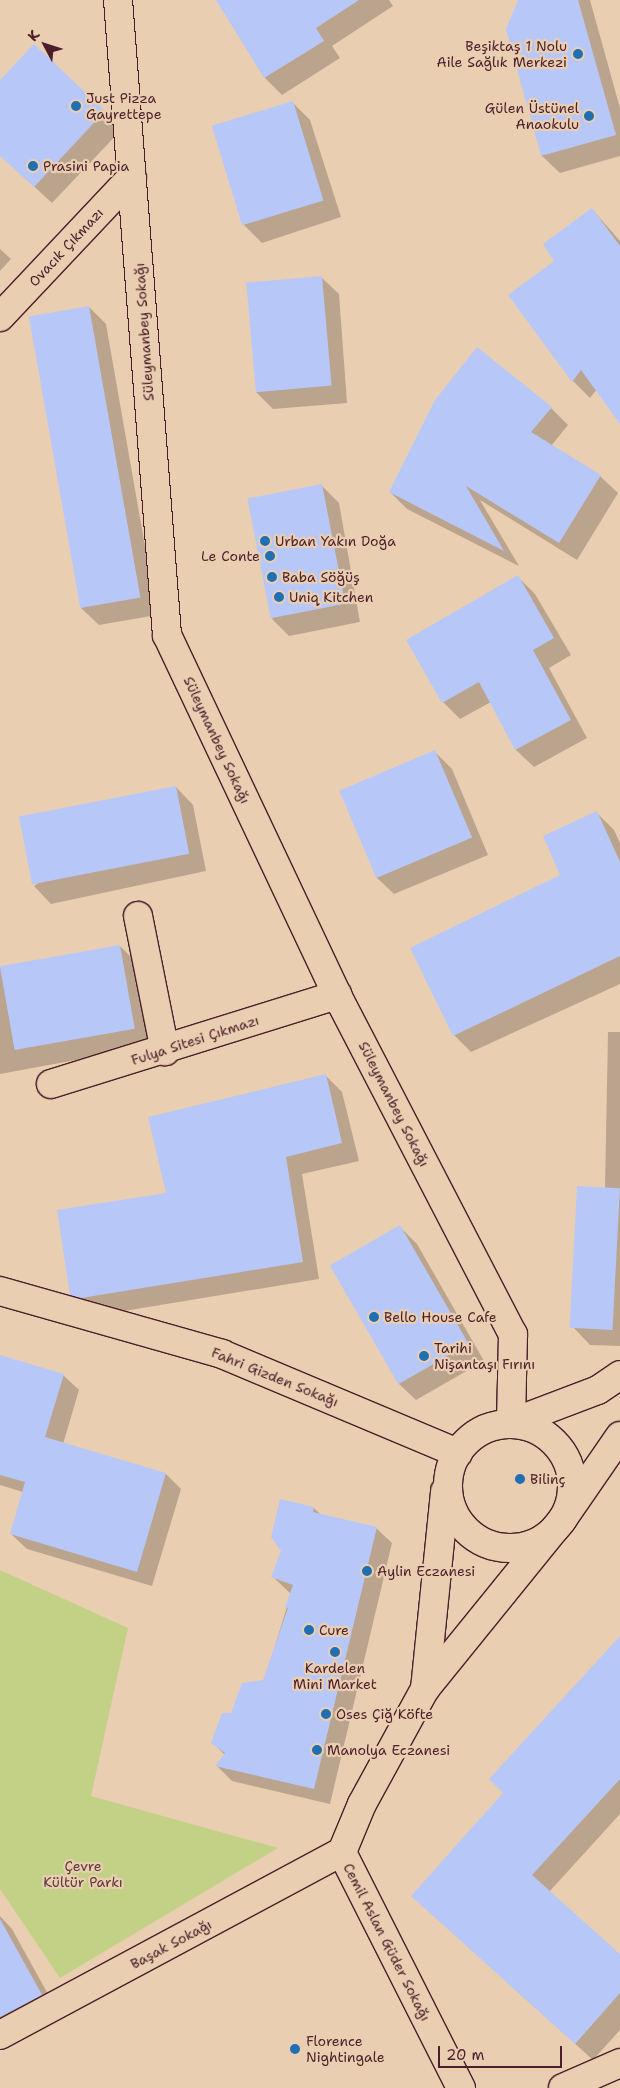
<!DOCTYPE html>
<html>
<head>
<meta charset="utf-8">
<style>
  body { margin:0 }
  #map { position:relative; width:620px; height:2088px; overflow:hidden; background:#eaceb1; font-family:"Shantell Sans",sans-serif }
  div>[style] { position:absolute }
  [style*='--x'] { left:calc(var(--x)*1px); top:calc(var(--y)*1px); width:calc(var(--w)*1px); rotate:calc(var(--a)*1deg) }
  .green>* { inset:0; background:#c2d185 }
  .shadow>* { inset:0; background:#0003 }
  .building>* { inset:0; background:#b7c8f8; transform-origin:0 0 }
  .roads { filter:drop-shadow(1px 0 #4a1f2b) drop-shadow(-1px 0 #4a1f2b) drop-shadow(0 1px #4a1f2b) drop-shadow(0 -1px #4a1f2b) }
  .minor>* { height:28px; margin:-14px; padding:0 14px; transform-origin:14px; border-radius:14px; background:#eaceb1 }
  .minor>.ring { margin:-14px; padding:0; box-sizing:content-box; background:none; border:28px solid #eaceb1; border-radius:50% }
  .dots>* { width:14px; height:14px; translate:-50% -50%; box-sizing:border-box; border:2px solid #eaceb1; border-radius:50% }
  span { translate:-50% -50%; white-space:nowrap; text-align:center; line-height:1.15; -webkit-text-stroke:4.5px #eaceb1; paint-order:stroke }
  .poi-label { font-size:14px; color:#4a1f2b }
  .right { translate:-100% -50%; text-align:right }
  .left { translate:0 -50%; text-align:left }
  .street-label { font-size:14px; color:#4a1f2b }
  .park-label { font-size:14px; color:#5c3a38 }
  .north { position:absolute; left:20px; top:20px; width:50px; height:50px; -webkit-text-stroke:4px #eaceb1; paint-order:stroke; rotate:310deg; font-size:14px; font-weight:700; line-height:20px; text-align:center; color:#4a1f2b }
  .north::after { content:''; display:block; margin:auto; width:18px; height:22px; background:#4a1f2b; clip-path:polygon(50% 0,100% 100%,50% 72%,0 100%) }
  .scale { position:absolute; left:438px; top:2046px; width:124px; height:22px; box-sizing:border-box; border:2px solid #4a1f2b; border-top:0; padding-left:6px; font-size:15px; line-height:18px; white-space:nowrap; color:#4a1f2b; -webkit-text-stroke:4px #eaceb1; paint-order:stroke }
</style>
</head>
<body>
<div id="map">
  <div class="green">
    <div style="clip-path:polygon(0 1570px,128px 1628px,91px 1796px,278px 1848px,60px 1978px,0 1889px)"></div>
  </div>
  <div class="shadow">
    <div style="clip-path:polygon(217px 0,389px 0,393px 6px,332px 46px,340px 58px,282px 95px,265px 78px)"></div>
    <div style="clip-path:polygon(519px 0,590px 0,620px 108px,620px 156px,560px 173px,542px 156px)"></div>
    <div style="clip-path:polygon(34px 46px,122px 129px,52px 203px,0 155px,0 82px)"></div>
    <div style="clip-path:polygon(293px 103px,310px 120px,341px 217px,262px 243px,244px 225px)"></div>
    <div style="clip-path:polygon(592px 209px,620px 241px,620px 416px,597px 389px,590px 398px,573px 381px,556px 261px)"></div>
    <div style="clip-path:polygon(0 249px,11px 259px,0 271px)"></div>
    <div style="clip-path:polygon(321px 277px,339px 294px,347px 403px,273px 409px,256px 392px)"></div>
    <div style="clip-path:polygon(89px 307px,106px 324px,157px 615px,99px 625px,81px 608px)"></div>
    <div style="clip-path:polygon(551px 408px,568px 425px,551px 446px,600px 476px,618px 493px,577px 560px,480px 500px,519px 566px,407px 509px,390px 492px)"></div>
    <div style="clip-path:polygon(322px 486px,339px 503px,360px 622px,289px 636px,272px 619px)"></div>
    <div style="clip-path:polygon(518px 577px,535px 594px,571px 655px,549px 668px,587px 738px,534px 767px,516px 750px,491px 702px,460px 719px,443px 702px)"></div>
    <div style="clip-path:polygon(435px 752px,452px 769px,488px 855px,394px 894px,376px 877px)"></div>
    <div style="clip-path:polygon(176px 787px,193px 805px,206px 871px,51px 904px,34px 886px)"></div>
    <div style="clip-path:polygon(597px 813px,614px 830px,620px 843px,620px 984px,471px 1052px,454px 1035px,562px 875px)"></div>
    <div style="clip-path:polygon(120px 946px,137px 963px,152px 1046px,0 1074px,0 968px)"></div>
    <div style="clip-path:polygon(608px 1032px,620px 1032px,620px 1346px,590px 1345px,573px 1327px,605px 1188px)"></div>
    <div style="clip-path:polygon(325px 1075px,342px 1092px,359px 1161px,302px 1174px,319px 1279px,100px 1315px,88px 1312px,71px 1294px,168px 1194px)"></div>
    <div style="clip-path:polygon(400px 1227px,417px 1244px,484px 1361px,416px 1400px,398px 1383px)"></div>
    <div style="clip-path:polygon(0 1356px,63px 1375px,79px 1390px,63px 1444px,166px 1474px,181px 1489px,152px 1586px,27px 1549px,11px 1534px,23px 1492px,0 1485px)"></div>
    <div style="clip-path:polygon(314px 1508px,321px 1515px,376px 1528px,392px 1543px,330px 1804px,232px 1781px,217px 1766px,225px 1755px,212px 1742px,232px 1714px,264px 1681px,291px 1594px,273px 1577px)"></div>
    <div style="clip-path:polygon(620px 1638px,620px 1814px,549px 1892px,620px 1956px,620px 2030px,593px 2060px,412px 1896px,505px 1794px)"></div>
    <div style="clip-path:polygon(0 1916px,12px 1929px,58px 2012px,0 2034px)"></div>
  </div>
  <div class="building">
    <div style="clip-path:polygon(216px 0,359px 0,316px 28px,324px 41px,264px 78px)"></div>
    <div style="clip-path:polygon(518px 0,578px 0,616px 135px,541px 156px,506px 29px)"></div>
    <div style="clip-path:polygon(34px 44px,105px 111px,34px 187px,0 156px,0 80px)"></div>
    <div style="left:293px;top:101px;width:104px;height:85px;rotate:73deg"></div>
    <div style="clip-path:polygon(592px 208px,620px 246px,620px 424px,581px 370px,572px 382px,508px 295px,554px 261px,543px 244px)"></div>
    <div style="left:322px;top:276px;width:110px;height:76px;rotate:85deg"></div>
    <div style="left:89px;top:306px;width:296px;height:61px;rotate:80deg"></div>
    <div style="clip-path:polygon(477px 347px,552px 407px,531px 432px,601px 475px,559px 543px,466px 486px,504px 551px,389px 492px,435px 400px)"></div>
    <div style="left:322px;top:484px;width:122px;height:76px;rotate:79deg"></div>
    <div style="clip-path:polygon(518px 575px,554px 638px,533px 650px,571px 720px,515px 750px,479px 682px,442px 703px,406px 640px)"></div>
    <div style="left:435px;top:750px;width:95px;height:104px;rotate:67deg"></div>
    <div style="left:176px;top:786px;width:69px;height:160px;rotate:79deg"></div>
    <div style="clip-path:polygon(597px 811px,620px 862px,620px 956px,453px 1036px,410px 948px,560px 875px,543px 836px)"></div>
    <div style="left:120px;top:945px;width:85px;height:122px;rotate:80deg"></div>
    <div style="clip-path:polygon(326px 1074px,342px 1143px,286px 1157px,303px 1262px,81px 1298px,70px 1295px,57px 1210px,166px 1193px,148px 1117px)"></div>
    <div style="left:577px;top:1186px;width:43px;height:142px;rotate:3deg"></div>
    <div style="left:400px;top:1225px;width:137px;height:81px;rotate:60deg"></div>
    <div style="clip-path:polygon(0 1355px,64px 1374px,45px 1437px,166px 1473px,137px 1572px,10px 1534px,25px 1482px,0 1475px)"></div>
    <div style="clip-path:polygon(280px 1499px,314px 1507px,313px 1512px,377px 1527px,314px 1789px,215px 1766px,225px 1753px,211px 1743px,222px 1713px,231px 1713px,242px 1683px,263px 1680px,288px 1608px,285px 1607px,293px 1585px,271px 1577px,281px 1551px,271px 1537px)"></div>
    <div style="clip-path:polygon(620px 1636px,620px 1779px,532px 1875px,620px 1954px,620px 1993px,575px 2044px,411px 1896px,503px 1793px,489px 1779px)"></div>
    <div style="clip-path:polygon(0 1919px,42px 1995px,0 2017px)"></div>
  </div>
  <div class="roads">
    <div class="minor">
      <div style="--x:118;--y:0;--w:637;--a:85.59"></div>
      <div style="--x:167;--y:635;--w:398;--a:64.7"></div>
      <div style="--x:337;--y:995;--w:382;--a:62.6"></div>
      <div style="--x:513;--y:1334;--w:89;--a:91.3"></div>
      <div style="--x:0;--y:317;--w:192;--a:-46.7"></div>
      <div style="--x:138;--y:916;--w:138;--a:78.7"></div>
      <div style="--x:51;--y:1084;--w:300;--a:-17.3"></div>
      <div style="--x:0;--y:1291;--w:231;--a:15.8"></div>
      <div style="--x:222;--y:1354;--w:256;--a:22.8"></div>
      <div style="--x:511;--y:1423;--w:93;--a:-20.8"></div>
      <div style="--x:598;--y:1390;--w:27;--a:-34"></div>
      <div class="ring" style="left:448px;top:1424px;width:96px;height:96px"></div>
      <div style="--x:425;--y:1689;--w:199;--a:-84.2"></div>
      <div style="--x:0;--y:2035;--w:388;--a:-28.2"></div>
      <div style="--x:461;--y:2088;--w:264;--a:-116.8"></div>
      <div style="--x:342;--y:1852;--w:52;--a:-67.4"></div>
      <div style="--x:362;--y:1804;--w:131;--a:-61.3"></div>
      <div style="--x:425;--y:1689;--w:218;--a:-51"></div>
      <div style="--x:562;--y:1520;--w:102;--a:-55.4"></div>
      <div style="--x:563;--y:2088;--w:62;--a:-23.7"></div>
    </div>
  </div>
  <div class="dots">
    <div style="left:578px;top:54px;background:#1f6fb2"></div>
    <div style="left:76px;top:106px;background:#1f6fb2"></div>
    <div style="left:589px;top:116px;background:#1f6fb2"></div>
    <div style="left:33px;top:166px;background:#1f6fb2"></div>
    <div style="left:265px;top:541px;background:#1f6fb2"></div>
    <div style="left:270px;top:556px;background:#1f6fb2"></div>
    <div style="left:272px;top:577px;background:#1f6fb2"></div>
    <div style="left:279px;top:597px;background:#1f6fb2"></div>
    <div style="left:374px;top:1317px;background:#1f6fb2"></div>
    <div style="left:424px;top:1356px;background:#1f6fb2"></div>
    <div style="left:520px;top:1479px;background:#1f6fb2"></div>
    <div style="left:367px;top:1571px;background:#1f6fb2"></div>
    <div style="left:309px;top:1630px;background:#1f6fb2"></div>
    <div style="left:335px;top:1652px;background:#1f6fb2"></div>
    <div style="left:326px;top:1714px;background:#1f6fb2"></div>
    <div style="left:317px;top:1750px;background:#1f6fb2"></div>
    <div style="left:295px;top:2049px;background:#1f6fb2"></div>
  </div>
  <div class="poi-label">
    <span class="right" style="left:567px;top:54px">Beşiktaş 1 Nolu<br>Aile Sağlık Merkezi</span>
    <span class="left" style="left:86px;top:106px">Just Pizza<br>Gayrettepe</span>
    <span class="right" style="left:579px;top:116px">Gülen Üstünel<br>Anaokulu</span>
    <span class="left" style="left:43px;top:166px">Prasini Papia</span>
    <span class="left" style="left:275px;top:541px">Urban Yakın Doğa</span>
    <span class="right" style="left:260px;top:556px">Le Conte</span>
    <span class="left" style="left:282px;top:577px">Baba Söğüş</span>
    <span class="left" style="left:289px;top:597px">Uniq Kitchen</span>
    <span class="left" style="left:384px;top:1317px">Bello House Cafe</span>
    <span class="left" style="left:434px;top:1356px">Tarihi<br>Nişantaşı Fırını</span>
    <span class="left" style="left:530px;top:1479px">Bilinç</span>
    <span class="left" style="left:377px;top:1571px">Aylin Eczanesi</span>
    <span class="left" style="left:319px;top:1630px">Cure</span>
    <span style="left:335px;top:1676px">Kardelen<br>Mini Market</span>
    <span class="left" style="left:336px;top:1714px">Oses Çiğ Köfte</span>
    <span class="left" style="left:327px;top:1750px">Manolya Eczanesi</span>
    <span class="left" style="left:306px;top:2049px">Florence<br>Nightingale</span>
  </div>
  <div class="street-label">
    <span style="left:66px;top:247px;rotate:-47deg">Ovacık Çıkmazı</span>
    <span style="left:144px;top:332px;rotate:-94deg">Süleymanbey Sokağı</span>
    <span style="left:217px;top:740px;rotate:65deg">Süleymanbey Sokağı</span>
    <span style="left:195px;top:1040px;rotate:-18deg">Fulya Sitesi Çıkmazı</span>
    <span style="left:394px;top:1104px;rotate:63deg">Süleymanbey Sokağı</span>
    <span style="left:275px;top:1377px;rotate:22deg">Fahri Gizden Sokağı</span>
    <span style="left:387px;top:1942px;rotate:63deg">Cemil Aslan Güder Sokağı</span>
    <span style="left:171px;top:1944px;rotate:-28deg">Başak Sokağı</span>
  </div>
  <div class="park-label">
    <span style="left:83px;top:1874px">Çevre<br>Kültür Parkı</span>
  </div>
  <div class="north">K</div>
  <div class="scale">20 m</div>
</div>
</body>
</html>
